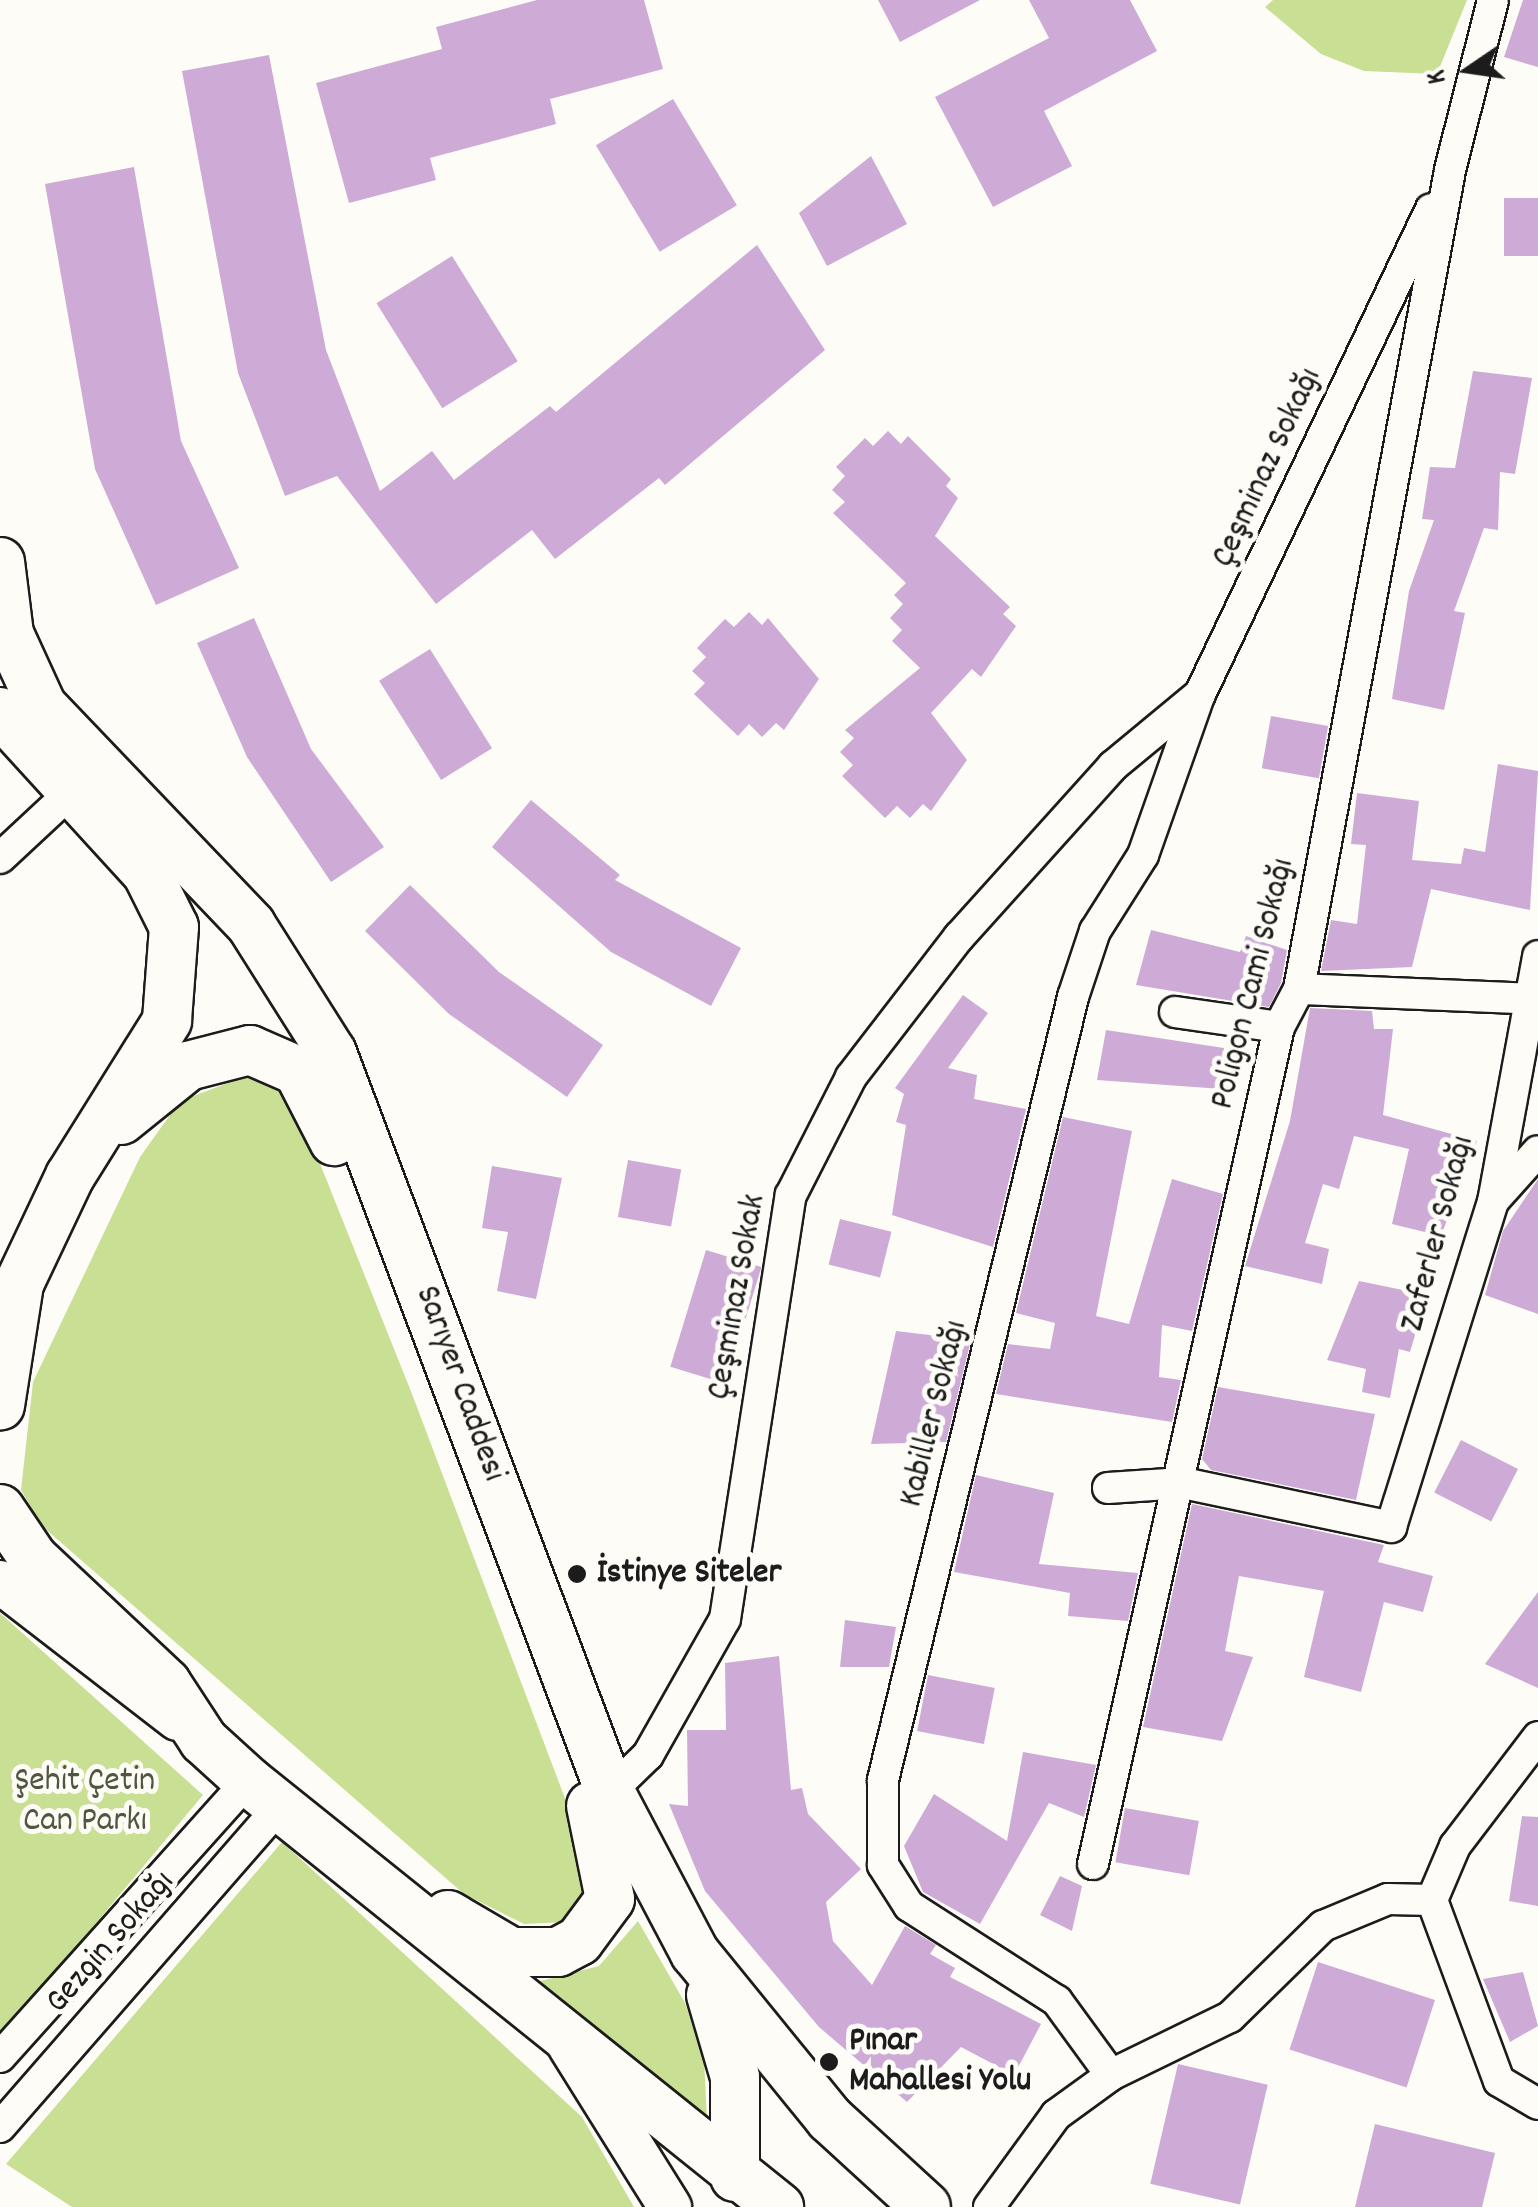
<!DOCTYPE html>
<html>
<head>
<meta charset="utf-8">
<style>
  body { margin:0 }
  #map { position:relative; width:1538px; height:2207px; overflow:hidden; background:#fdfcf7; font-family:Dekko,sans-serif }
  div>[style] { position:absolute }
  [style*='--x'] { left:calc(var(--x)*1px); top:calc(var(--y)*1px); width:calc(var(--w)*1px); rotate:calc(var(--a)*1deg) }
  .green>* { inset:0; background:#c8df94 }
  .building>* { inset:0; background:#cdabd6; transform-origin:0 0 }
  .roads { filter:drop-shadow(2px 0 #1c1c1c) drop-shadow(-2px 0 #1c1c1c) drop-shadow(0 2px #1c1c1c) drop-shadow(0 -2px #1c1c1c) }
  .street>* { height:30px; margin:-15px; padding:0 15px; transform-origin:15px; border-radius:15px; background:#fdfcf7 }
  .secondary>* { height:42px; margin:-21px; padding:0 21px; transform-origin:21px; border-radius:21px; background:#fdfcf7 }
  .primary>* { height:48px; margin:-24px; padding:0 24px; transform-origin:24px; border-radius:24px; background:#fdfcf7 }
  .dots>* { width:28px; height:28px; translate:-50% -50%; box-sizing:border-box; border:5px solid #fdfcf7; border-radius:50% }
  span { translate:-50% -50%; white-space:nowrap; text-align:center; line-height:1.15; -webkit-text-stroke:10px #fdfcf7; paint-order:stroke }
  .street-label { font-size:35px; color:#1c1c1c }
  .poi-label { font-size:35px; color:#1c1c1c; font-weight:700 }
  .left { translate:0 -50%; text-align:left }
  .park-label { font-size:35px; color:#505640 }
  .north { position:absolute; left:1418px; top:20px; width:100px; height:100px; -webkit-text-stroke:8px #fdfcf7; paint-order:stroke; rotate:257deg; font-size:28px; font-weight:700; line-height:40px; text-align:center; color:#1c1c1c }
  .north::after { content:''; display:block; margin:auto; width:35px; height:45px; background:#1c1c1c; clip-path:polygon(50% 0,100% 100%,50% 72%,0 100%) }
</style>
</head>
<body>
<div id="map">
  <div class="green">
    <div style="clip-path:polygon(1273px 0,1467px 0,1437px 74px,1364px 71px,1321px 54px,1265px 7px)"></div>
    <div style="clip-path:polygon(244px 1077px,272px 1085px,301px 1116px,412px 1394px,580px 1838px,588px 1884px,582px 1907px,566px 1922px,524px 1924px,464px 1894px,42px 1526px,21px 1490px,33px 1382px,140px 1157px,180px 1101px)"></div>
    <div style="clip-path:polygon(0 1613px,203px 1795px,0 2038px)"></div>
    <div style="clip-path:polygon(282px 1842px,582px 2117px,634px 2207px,72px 2207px,6px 2164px)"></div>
    <div style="clip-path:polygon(638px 1921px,685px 2003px,704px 2059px,707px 2121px,533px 1983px,599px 1966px)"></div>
  </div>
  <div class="building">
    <div style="clip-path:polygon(537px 0,644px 0,663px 69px,550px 99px,556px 124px,430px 158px,436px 180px,349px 203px,316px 83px,442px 49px,436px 27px)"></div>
    <div style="clip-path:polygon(878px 0,980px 0,900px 42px)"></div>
    <div style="clip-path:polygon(1029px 0,1130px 0,1157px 51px,1044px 111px,1072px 166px,993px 207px,935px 97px,1049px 38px)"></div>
    <div style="clip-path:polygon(1523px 0,1538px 0,1538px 67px,1504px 57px)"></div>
    <div style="clip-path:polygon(269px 55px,326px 350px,380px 491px,432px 451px,454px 480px,550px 406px,556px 412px,757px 245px,825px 350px,665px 485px,659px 478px,555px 559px,532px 530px,436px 604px,337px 476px,285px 496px,238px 373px,182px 71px)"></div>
    <div style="left:673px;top:99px;width:124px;height:90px;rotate:59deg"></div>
    <div style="clip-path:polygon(871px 156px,907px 224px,827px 266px,799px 213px)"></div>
    <div style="clip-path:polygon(134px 167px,181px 441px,239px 568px,156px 605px,95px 469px,45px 184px)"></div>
    <div style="left:1538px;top:198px;width:58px;height:34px;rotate:90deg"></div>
    <div style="left:452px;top:256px;width:124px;height:89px;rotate:58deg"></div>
    <div style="clip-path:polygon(1473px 371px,1532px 378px,1515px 474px,1500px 472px,1498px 530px,1484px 528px,1454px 611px,1465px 613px,1444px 710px,1392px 699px,1409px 591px,1434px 520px,1422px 519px,1430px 467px,1455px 468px)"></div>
    <div style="clip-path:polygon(888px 431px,901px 444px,908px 436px,951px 479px,946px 486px,958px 498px,935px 536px,1010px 607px,1003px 614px,1016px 626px,981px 677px,972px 669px,931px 713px,967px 760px,931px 811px,923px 804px,910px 818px,897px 806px,885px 818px,842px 776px,853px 765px,840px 752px,854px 738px,845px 730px,920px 668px,892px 641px,902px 630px,890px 618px,903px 604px,894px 595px,906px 583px,833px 513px,845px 502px,832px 490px,845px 476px,836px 467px,865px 438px,873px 446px)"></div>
    <div style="clip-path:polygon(749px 612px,762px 625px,768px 618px,819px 679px,784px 730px,776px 723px,762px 737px,749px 724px,738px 736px,694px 694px,705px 683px,692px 671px,706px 657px,697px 648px,725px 619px,734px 627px)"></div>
    <div style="clip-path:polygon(254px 618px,311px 749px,384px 847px,331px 882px,247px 757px,197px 643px)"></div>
    <div style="left:430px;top:649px;width:117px;height:60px;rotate:58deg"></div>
    <div style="left:1271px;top:716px;width:58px;height:53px;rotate:10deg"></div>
    <div style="clip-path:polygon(1498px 764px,1538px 771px,1530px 910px,1431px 889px,1412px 967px,1321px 971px,1331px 920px,1357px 924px,1366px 845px,1351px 844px,1357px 793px,1419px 801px,1412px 860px,1461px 864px,1464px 848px,1485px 852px)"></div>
    <div style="clip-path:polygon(531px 800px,620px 875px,615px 880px,741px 948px,711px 1006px,611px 952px,492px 847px)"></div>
    <div style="clip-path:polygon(410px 885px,499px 972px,603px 1045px,567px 1097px,449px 1014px,365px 931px)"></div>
    <div style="clip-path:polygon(1151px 930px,1240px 952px,1246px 936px,1287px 950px,1281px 983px,1269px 1007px,1136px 985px)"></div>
    <div style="clip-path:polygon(963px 995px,988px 1013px,948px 1068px,977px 1075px,974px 1099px,1026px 1109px,993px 1247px,892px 1215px,906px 1125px,896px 1122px,904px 1094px,895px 1088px)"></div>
    <div style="clip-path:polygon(1310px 1008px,1372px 1011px,1374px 1029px,1393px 1029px,1383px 1115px,1477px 1141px,1441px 1236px,1392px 1224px,1409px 1149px,1354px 1136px,1339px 1189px,1323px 1184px,1305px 1243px,1329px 1249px,1322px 1284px,1245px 1266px,1290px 1121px)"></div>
    <div style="clip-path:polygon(1106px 1030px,1224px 1048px,1222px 1089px,1097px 1080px)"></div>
    <div style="clip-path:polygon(1063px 1117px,1132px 1131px,1096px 1316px,1129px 1324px,1172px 1179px,1223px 1194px,1192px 1331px,1162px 1325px,1159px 1377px,1181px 1380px,1172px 1422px,996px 1394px,1008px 1344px,1050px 1349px,1055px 1323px,1016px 1313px)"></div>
    <div style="left:628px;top:1160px;width:54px;height:58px;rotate:10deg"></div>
    <div style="clip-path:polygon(492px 1166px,562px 1178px,536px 1299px,497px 1291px,508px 1232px,482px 1228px)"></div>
    <div style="clip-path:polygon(1538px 1179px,1538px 1314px,1485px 1295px,1503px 1231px)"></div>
    <div style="left:840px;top:1219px;width:53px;height:47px;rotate:14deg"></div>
    <div style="left:706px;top:1250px;width:58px;height:122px;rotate:17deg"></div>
    <div style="clip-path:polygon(1359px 1281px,1427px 1295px,1410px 1352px,1399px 1349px,1390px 1398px,1362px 1392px,1366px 1369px,1327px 1360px)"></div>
    <div style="clip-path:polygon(896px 1331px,971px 1340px,946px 1442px,871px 1444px)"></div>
    <div style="clip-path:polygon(1218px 1387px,1375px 1414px,1356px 1500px,1211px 1470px,1202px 1459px)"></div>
    <div style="left:1461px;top:1440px;width:64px;height:59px;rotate:27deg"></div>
    <div style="clip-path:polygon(976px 1475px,1054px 1493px,1039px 1564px,1138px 1573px,1128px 1621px,1068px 1616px,1070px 1593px,954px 1572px)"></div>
    <div style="clip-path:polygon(1192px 1504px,1384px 1545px,1378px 1562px,1433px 1576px,1423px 1612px,1384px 1602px,1361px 1692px,1304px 1677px,1324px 1591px,1239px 1576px,1225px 1651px,1253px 1657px,1222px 1741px,1143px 1727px)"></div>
    <div style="clip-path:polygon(1538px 1592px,1538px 1688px,1485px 1664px)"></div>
    <div style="clip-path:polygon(845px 1620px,896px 1627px,889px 1667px,840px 1667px)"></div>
    <div style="clip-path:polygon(779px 1656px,791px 1790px,802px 1788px,808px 1814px,861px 1869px,826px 1902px,833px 1941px,872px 1985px,905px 1926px,936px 1945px,930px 1954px,955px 1968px,950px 1977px,1041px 2024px,1014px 2075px,961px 2047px,907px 2102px,819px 2027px,705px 1891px,669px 1804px,688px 1806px,687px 1730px,726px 1730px,725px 1663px)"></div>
    <div style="left:928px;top:1675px;width:68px;height:57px;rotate:11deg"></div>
    <div style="clip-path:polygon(1023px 1752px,1096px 1765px,1084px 1817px,1049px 1803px,980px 1924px,923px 1892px,904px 1846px,934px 1794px,1007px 1841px)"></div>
    <div style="left:1125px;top:1808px;width:75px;height:55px;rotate:10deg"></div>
    <div style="clip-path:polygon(1522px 1816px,1538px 1817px,1538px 1906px,1509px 1901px)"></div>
    <div style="clip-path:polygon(1060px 1876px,1082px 1886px,1072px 1931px,1040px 1915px)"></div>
    <div style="left:1318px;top:1962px;width:123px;height:92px;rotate:18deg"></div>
    <div style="clip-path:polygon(1523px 1972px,1538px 2026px,1510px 2042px,1483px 1979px)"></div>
    <div style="left:1178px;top:2064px;width:92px;height:123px;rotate:13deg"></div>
    <div style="clip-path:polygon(1375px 2124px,1495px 2153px,1482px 2207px,1355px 2207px)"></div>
  </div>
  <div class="roads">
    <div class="street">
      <div style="--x:0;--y:858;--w:98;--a:-42.9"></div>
      <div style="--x:1299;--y:989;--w:239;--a:2.4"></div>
      <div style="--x:1175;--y:1012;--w:105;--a:8.2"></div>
      <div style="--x:1495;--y:1199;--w:64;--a:-48.1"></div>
      <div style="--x:1108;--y:1488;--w:75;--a:-3.8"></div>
      <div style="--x:1183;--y:1483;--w:213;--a:11.9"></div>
      <div style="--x:1391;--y:1527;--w:341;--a:-72.6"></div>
      <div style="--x:1493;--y:1202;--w:250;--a:-79.6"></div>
      <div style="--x:610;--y:1792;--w:53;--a:-44.2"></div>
      <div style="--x:648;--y:1755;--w:156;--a:-60.5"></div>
      <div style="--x:725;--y:1619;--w:429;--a:-81.2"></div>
      <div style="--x:791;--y:1195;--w:132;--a:-63"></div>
      <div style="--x:851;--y:1077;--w:177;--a:-52.4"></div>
      <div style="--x:959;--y:937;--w:230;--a:-48"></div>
      <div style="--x:1113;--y:766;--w:113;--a:-39.6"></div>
      <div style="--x:1200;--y:694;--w:537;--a:-64.53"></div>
      <div style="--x:1093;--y:1864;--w:857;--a:-77.47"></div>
      <div style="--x:1279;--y:1027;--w:43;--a:-62.2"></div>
      <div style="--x:1299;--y:989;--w:833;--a:-79.55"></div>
      <div style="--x:1450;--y:170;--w:175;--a:-75.8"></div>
      <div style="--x:1432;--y:1900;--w:59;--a:-66.9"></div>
      <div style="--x:1455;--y:1846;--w:137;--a:-52.7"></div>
      <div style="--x:1432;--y:1900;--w:193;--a:69.7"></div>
      <div style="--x:0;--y:2057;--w:371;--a:-48.1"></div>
      <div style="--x:1111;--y:2075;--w:92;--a:-126.1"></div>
      <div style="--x:1057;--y:2001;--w:176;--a:-147.3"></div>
      <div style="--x:909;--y:1906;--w:49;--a:-122.4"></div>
      <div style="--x:883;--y:1865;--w:85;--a:-90"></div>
      <div style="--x:883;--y:1780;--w:806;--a:-76.36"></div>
      <div style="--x:1073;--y:997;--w:70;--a:-71.6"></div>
      <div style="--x:1095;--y:931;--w:90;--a:-57.7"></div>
      <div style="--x:1143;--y:855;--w:169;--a:-70.6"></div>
      <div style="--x:1499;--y:2081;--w:45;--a:30.5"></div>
      <div style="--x:0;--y:2127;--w:425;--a:-48.9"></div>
      <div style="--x:989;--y:2207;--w:114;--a:-53.9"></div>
      <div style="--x:1056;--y:2115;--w:68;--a:-36"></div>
      <div style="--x:1111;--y:2075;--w:132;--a:-26"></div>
      <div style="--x:1230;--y:2017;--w:130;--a:-44.4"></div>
      <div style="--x:1323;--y:1926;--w:70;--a:-22.6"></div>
      <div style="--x:1388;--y:1899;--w:44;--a:1.3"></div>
    </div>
    <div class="secondary">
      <div style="--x:0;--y:1582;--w:224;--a:37.7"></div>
      <div style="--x:570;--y:2047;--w:189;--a:58"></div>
    </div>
    <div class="primary">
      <div style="--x:0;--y:562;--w:73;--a:82.9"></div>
      <div style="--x:9;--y:634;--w:79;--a:65.4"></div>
      <div style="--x:42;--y:706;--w:303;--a:46.3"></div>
      <div style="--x:251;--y:925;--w:151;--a:57.7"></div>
      <div style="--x:332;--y:1053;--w:790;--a:69.38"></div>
      <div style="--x:610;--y:1792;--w:182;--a:62.2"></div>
      <div style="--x:695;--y:1953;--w:214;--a:50.9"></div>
      <div style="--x:830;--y:2119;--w:130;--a:42.5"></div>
      <div style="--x:0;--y:712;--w:218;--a:47.6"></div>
      <div style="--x:147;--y:873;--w:60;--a:63.4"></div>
      <div style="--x:174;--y:927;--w:94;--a:94.3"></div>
      <div style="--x:167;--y:1021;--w:183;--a:122"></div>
      <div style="--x:70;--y:1176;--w:119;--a:115.3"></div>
      <div style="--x:19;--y:1284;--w:123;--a:98.9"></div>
      <div style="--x:121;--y:1120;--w:86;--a:-38.9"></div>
      <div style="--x:188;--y:1066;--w:64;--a:-14.5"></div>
      <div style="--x:250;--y:1050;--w:52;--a:23.6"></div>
      <div style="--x:298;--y:1071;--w:79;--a:62.8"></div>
      <div style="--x:0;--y:1509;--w:59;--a:56"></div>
      <div style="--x:33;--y:1558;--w:183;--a:43.2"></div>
      <div style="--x:166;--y:1683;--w:69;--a:56.8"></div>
      <div style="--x:204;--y:1741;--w:59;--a:42.3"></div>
      <div style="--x:248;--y:1781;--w:681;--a:38.74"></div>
      <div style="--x:448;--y:1915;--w:73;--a:30.4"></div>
      <div style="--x:511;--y:1952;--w:47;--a:0"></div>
      <div style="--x:558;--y:1952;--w:24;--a:-28"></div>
      <div style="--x:579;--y:1941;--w:52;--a:-53.6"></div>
      <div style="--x:610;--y:1899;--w:95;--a:-101.5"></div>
      <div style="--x:711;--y:1995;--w:85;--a:73.7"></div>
      <div style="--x:735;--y:2077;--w:100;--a:90"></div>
    </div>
  </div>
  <div class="dots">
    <div style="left:577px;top:1574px;background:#1c1c1c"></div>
    <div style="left:829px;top:2062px;background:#1c1c1c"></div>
  </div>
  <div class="street-label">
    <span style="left:1268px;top:468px;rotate:-65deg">Çeşminaz Sokağı</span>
    <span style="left:1254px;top:984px;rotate:-76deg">Poligon Cami Sokağı</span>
    <span style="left:1439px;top:1234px;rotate:-75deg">Zaferler Sokağı</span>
    <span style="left:738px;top:1297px;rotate:-80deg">Çeşminaz Sokak</span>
    <span style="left:459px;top:1384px;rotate:70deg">Sarıyer Caddesi</span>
    <span style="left:935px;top:1414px;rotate:-76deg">Kabiller Sokağı</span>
    <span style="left:111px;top:1943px;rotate:-49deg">Gezgin Sokağı</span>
  </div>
  <div class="poi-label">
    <span class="left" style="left:597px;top:1574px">İstinye Siteler</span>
    <span class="left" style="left:849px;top:2062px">Pınar<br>Mahallesi Yolu</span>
  </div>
  <div class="park-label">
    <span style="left:85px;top:1802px">Şehit Çetin<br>Can Parkı</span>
  </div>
  <div class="north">K</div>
</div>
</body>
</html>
